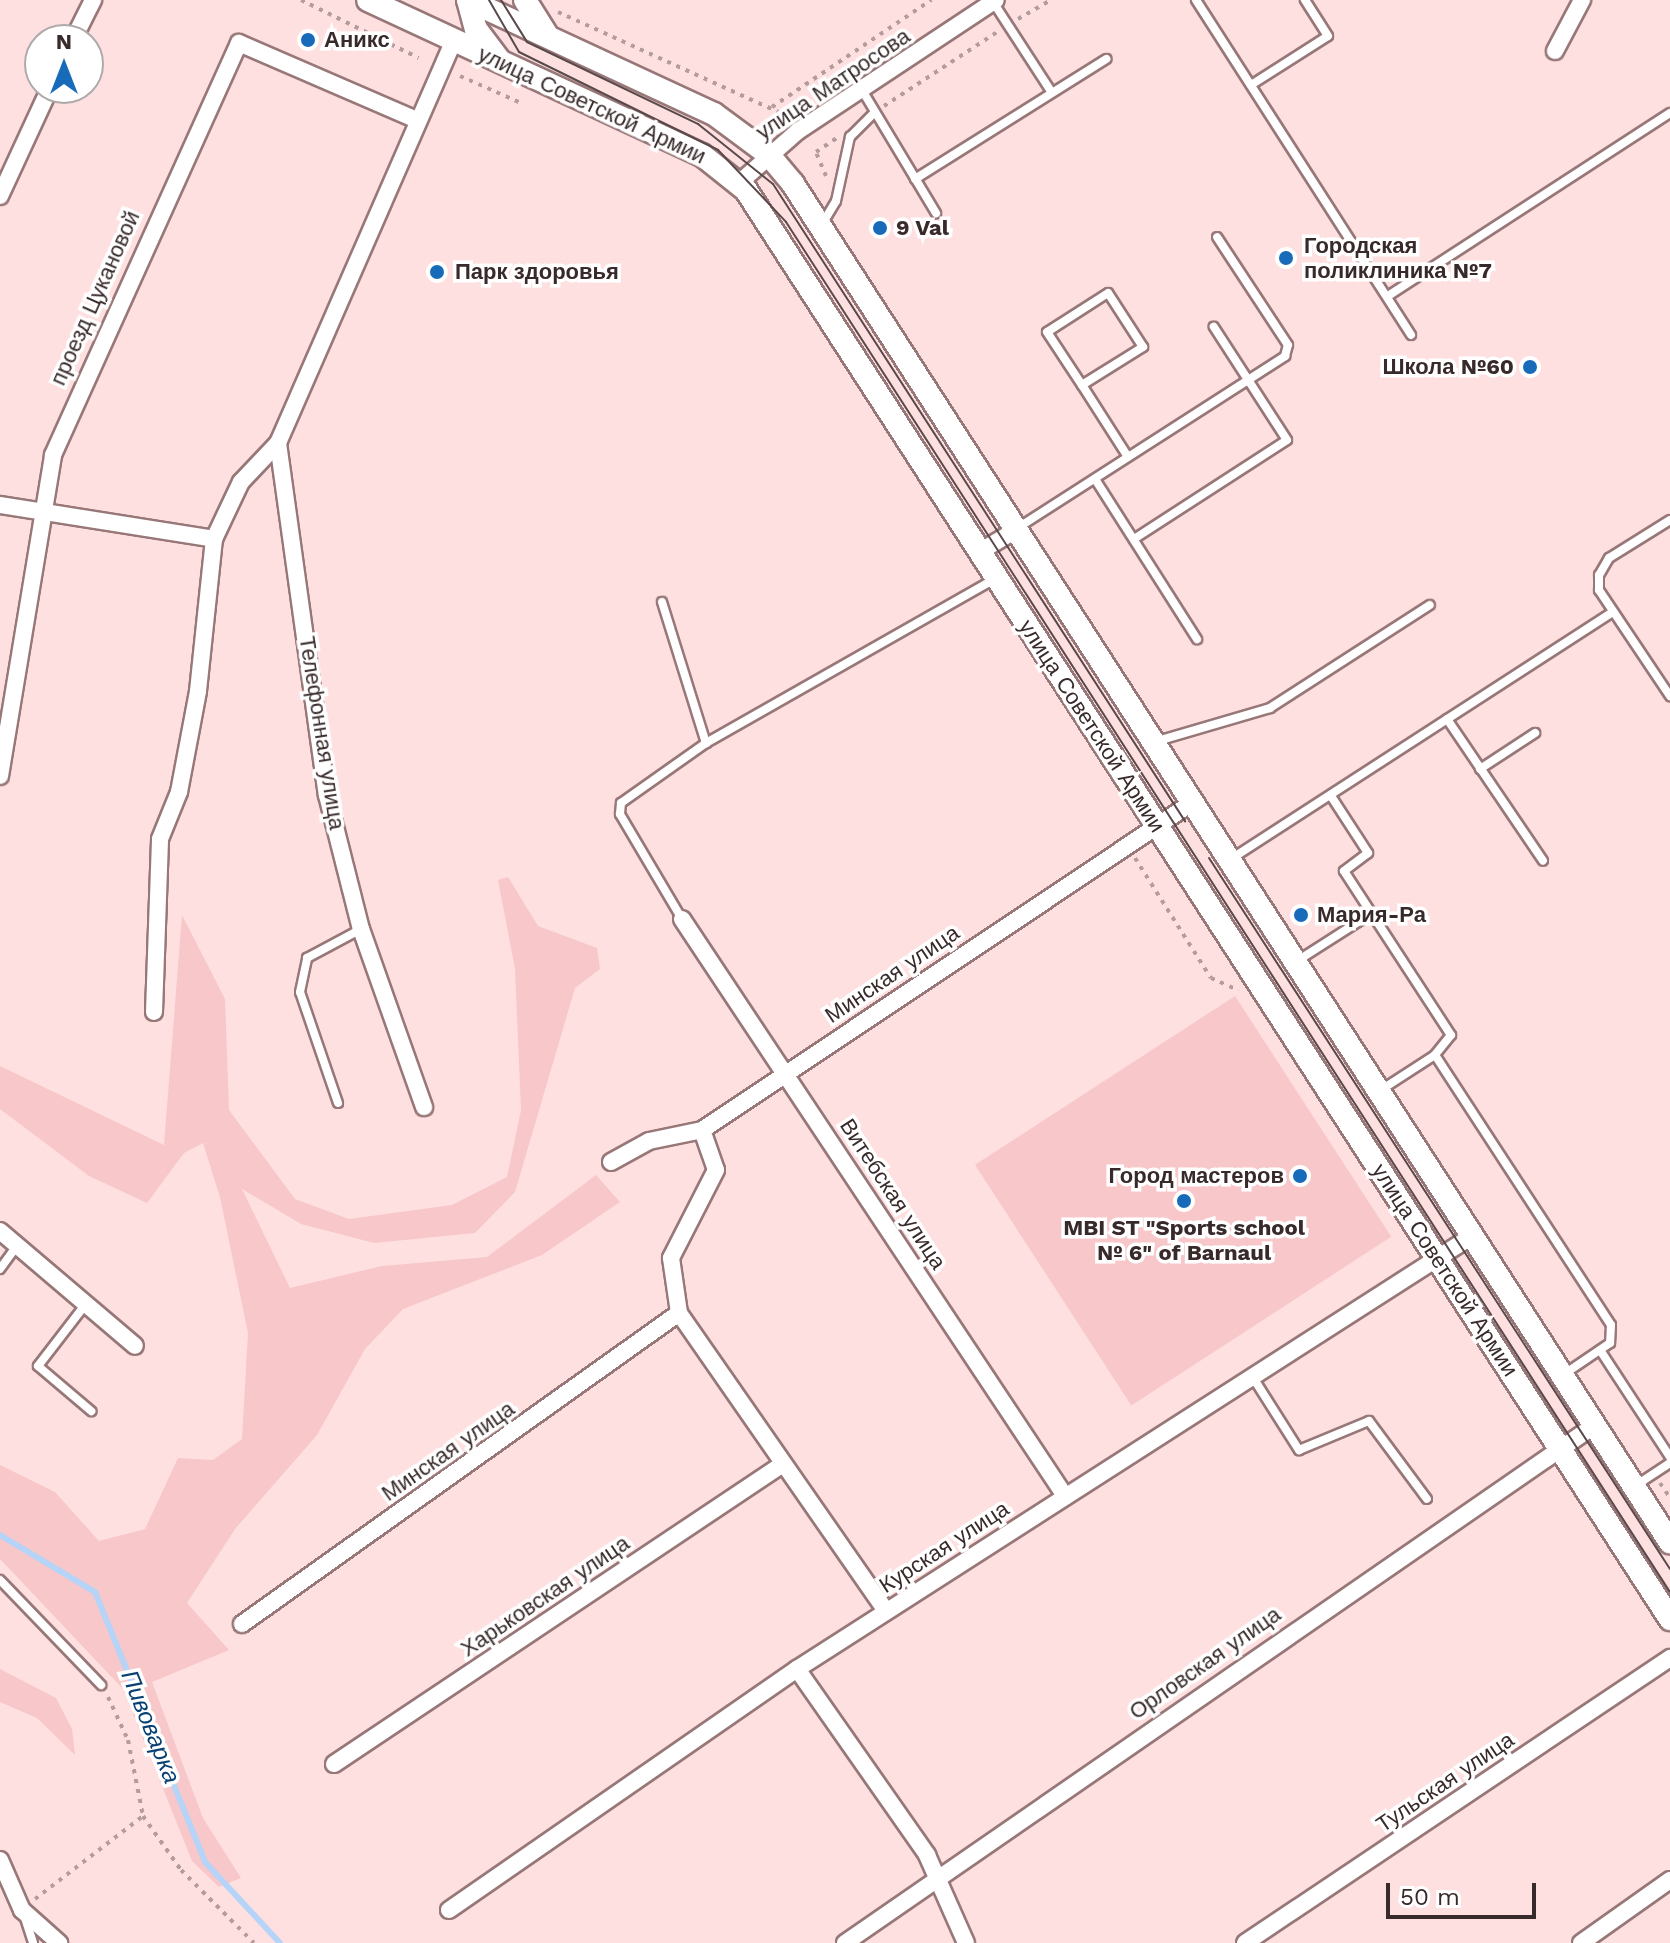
<!DOCTYPE html>
<html>
<head>
<meta charset="utf-8">
<style>
  body { margin:0 }
  #map { position:relative; width:1670px; height:1943px; overflow:hidden; background:#fee0e1; font-family:"Work Sans",sans-serif }
  div>[style] { position:absolute }
  [style*='--x'] { left:calc(var(--x)*1px); top:calc(var(--y)*1px); width:calc(var(--w)*1px); rotate:calc(var(--a)*1deg) }
  .green>* { inset:0; background:#f8c7c9; transform-origin:0 0 }
  .stream>* { height:6px; margin:-3px; padding:0 3px; transform-origin:3px; border-radius:3px; background:#b6d4f7 }
  .path>* { height:4px; margin-top:-2px; transform-origin:0; background:repeating-linear-gradient(90deg,#b49c9d 0 4px,transparent 0 10px) }
  .roads { filter:drop-shadow(2px 0 #987778) drop-shadow(-2px 0 #987778) drop-shadow(0 2px #987778) drop-shadow(0 -2px #987778) }
  .lane>* { height:8px; margin:-4px; padding:0 4px; transform-origin:4px; border-radius:4px; background:#fff }
  .street>* { height:16px; margin:-8px; padding:0 8px; transform-origin:8px; border-radius:8px; background:#fff }
  .secondary>* { height:22px; margin:-11px; padding:0 11px; transform-origin:11px; border-radius:11px; background:#fff }
  .tram>* { height:2px; margin:-1px; padding:0 1px; transform-origin:1px; border-radius:1px; background:#5a494a }
  .dots>* { width:22px; height:22px; translate:-50% -50%; box-sizing:border-box; border:4px solid #fff; border-radius:50% }
  span { translate:-50% -50%; white-space:nowrap; text-align:center; line-height:1.15; -webkit-text-stroke:7px #fff; paint-order:stroke }
  .poi-label { font-size:22px; color:#382a2b; font-weight:700 }
  .left { translate:0 -50%; text-align:left }
  .right { translate:-100% -50%; text-align:right }
  .street-label { font-size:22px; color:#382a2b }
  .water-label { font-size:24px; color:#094074; font-style:italic }
  .north { position:absolute; left:24px; top:24px; width:80px; height:80px; box-sizing:border-box; background:#fff; border:2px solid #afaaaa; border-radius:50%; rotate:0deg; font-size:22px; font-weight:700; line-height:32px; text-align:center; color:#382a2b }
  .north::after { content:''; display:block; margin:auto; width:28px; height:36px; background:#186bb9; clip-path:polygon(50% 0,100% 100%,50% 72%,0 100%) }
  .scale { position:absolute; left:1386px; top:1883px; width:150px; height:36px; box-sizing:border-box; border:4px solid #382a2b; border-top:0; padding-left:10px; font-size:24px; line-height:28px; white-space:nowrap; color:#382a2b; -webkit-text-stroke:6px #fff; paint-order:stroke }
</style>
</head>
<body>
<div id="map">
  <div class="green">
    <div style="clip-path:polygon(508px 877px,538px 926px,597px 948px,600px 969px,575px 988px,515px 1192px,475px 1233px,374px 1243px,301px 1224px,242px 1189px,290px 1288px,382px 1266px,487px 1257px,596px 1175px,620px 1202px,542px 1255px,403px 1309px,365px 1349px,317px 1435px,235px 1529px,187px 1603px,229px 1650px,152px 1682px,203px 1818px,241px 1878px,219px 1887px,192px 1861px,123px 1689px,0 1559px,0 1465px,55px 1492px,99px 1541px,145px 1529px,178px 1458px,213px 1460px,242px 1439px,248px 1333px,220px 1197px,203px 1143px,184px 1153px,147px 1203px,89px 1176px,0 1109px,0 1066px,164px 1145px,182px 915px,225px 999px,229px 1110px,295px 1199px,349px 1219px,452px 1205px,507px 1177px,521px 1110px,515px 969px,498px 880px)"></div>
    <div style="left:1235px;top:996px;width:287px;height:310px;rotate:57deg"></div>
    <div style="clip-path:polygon(0 1669px,56px 1698px,72px 1729px,75px 1755px,37px 1718px,0 1702px)"></div>
  </div>
  <div class="stream">
    <div style="--x:0;--y:1535;--w:111;--a:31"></div>
    <div style="--x:95;--y:1592;--w:292;--a:67.8"></div>
    <div style="--x:205;--y:1862;--w:110;--a:47.2"></div>
  </div>
  <div class="path">
    <div style="--x:301;--y:0;--w:131;--a:26.2"></div>
    <div style="--x:558;--y:12;--w:249;--a:24.4"></div>
    <div style="--x:1018;--y:19;--w:38;--a:-30"></div>
    <div style="--x:460;--y:76;--w:67;--a:23.9"></div>
    <div style="--x:884;--y:106;--w:135;--a:-33.2"></div>
    <div style="--x:772;--y:107;--w:192;--a:-33.9"></div>
    <div style="--x:826;--y:176;--w:26;--a:-113"></div>
    <div style="--x:816;--y:152;--w:25;--a:-34"></div>
    <div style="--x:1135;--y:858;--w:142;--a:57.7"></div>
    <div style="--x:1211;--y:978;--w:30;--a:24"></div>
    <div style="--x:1660;--y:1483;--w:18;--a:56"></div>
    <div style="--x:108;--y:1697;--w:47;--a:65.1"></div>
    <div style="--x:128;--y:1740;--w:77;--a:78.8"></div>
    <div style="--x:35;--y:1899;--w:136;--a:-37.5"></div>
    <div style="--x:143;--y:1816;--w:66;--a:54.9"></div>
    <div style="--x:181;--y:1870;--w:103;--a:45"></div>
  </div>
  <div class="roads">
    <div class="lane">
      <div style="--x:1196;--y:0;--w:398;--a:57.3"></div>
      <div style="--x:993;--y:2;--w:108;--a:57"></div>
      <div style="--x:1251;--y:85;--w:91;--a:-32.5"></div>
      <div style="--x:1328;--y:36;--w:43;--a:-122.6"></div>
      <div style="--x:862;--y:90;--w:144;--a:59"></div>
      <div style="--x:915;--y:179;--w:226;--a:-32.1"></div>
      <div style="--x:821;--y:226;--w:29;--a:-59"></div>
      <div style="--x:836;--y:201;--w:66;--a:-77.7"></div>
      <div style="--x:850;--y:137;--w:35;--a:-45"></div>
      <div style="--x:1388;--y:296;--w:336;--a:-33"></div>
      <div style="--x:1082;--y:385;--w:72;--a:-31.9"></div>
      <div style="--x:1143;--y:347;--w:64;--a:-122.9"></div>
      <div style="--x:1108;--y:293;--w:72;--a:147.4"></div>
      <div style="--x:1047;--y:332;--w:64;--a:56.6"></div>
      <div style="--x:1082;--y:385;--w:85;--a:57.4"></div>
      <div style="--x:1095;--y:479;--w:190;--a:57.5"></div>
      <div style="--x:1670;--y:520;--w:72;--a:148.1"></div>
      <div style="--x:1609;--y:558;--w:20;--a:120"></div>
      <div style="--x:1599;--y:575;--w:15;--a:90"></div>
      <div style="--x:1599;--y:590;--w:128;--a:56.2"></div>
      <div style="--x:1016;--y:529;--w:320;--a:-32.7"></div>
      <div style="--x:1285;--y:356;--w:11;--a:-75"></div>
      <div style="--x:1288;--y:345;--w:129;--a:-123.3"></div>
      <div style="--x:1134;--y:539;--w:182;--a:-32.9"></div>
      <div style="--x:1287;--y:440;--w:135;--a:-122.9"></div>
      <div style="--x:662;--y:602;--w:148;--a:72.7"></div>
      <div style="--x:1447;--y:719;--w:171;--a:55.9"></div>
      <div style="--x:1154;--y:742;--w:121;--a:-16.3"></div>
      <div style="--x:1270;--y:708;--w:190;--a:-32.8"></div>
      <div style="--x:1480;--y:769;--w:66;--a:-33.2"></div>
      <div style="--x:1331;--y:796;--w:68;--a:57"></div>
      <div style="--x:1368;--y:853;--w:30;--a:143"></div>
      <div style="--x:1344;--y:871;--w:196;--a:56.9"></div>
      <div style="--x:1451;--y:1035;--w:26;--a:129"></div>
      <div style="--x:1435;--y:1055;--w:64;--a:147.1"></div>
      <div style="--x:1231;--y:859;--w:455;--a:-32.9"></div>
      <div style="--x:682;--y:919;--w:122;--a:-120.6"></div>
      <div style="--x:620;--y:814;--w:11;--a:-85"></div>
      <div style="--x:621;--y:803;--w:104;--a:-35.2"></div>
      <div style="--x:706;--y:743;--w:335;--a:-29.6"></div>
      <div style="--x:1297;--y:961;--w:89;--a:-32.6"></div>
      <div style="--x:1435;--y:1055;--w:322;--a:56.9"></div>
      <div style="--x:1611;--y:1325;--w:18;--a:93"></div>
      <div style="--x:1610;--y:1343;--w:57;--a:145.8"></div>
      <div style="--x:338;--y:1103;--w:117;--a:-108.9"></div>
      <div style="--x:300;--y:992;--w:35;--a:-78"></div>
      <div style="--x:307;--y:958;--w:61;--a:-28.2"></div>
      <div style="--x:0;--y:1269;--w:29;--a:-54"></div>
      <div style="--x:85;--y:1305;--w:77;--a:127.6"></div>
      <div style="--x:38;--y:1366;--w:70;--a:40.3"></div>
      <div style="--x:1600;--y:1350;--w:128;--a:56.8"></div>
      <div style="--x:1252;--y:1376;--w:88;--a:57.6"></div>
      <div style="--x:1299;--y:1450;--w:76;--a:-22.5"></div>
      <div style="--x:1369;--y:1421;--w:97;--a:53.4"></div>
      <div style="--x:1635;--y:1486;--w:42;--a:-33.3"></div>
      <div style="--x:0;--y:1580;--w:146;--a:46.1"></div>
      <div style="--x:25;--y:1918;--w:26;--a:72"></div>
    </div>
    <div class="street">
      <div style="--x:73;--y:40;--w:45;--a:-63.4"></div>
      <div style="--x:1555;--y:51;--w:58;--a:-62.1"></div>
      <div style="--x:739;--y:183;--w:79;--a:-41.4"></div>
      <div style="--x:798;--y:131;--w:237;--a:-33.5"></div>
      <div style="--x:0;--y:196;--w:119;--a:-65.2"></div>
      <div style="--x:278;--y:443;--w:355;--a:82.1"></div>
      <div style="--x:327;--y:795;--w:138;--a:75.8"></div>
      <div style="--x:361;--y:929;--w:189;--a:70.5"></div>
      <div style="--x:0;--y:505;--w:217;--a:9"></div>
      <div style="--x:981;--y:551;--w:41;--a:-31"></div>
      <div style="--x:0;--y:776;--w:325;--a:-80.6"></div>
      <div style="--x:53;--y:455;--w:452;--a:-65.7"></div>
      <div style="--x:239;--y:43;--w:194;--a:23.4"></div>
      <div style="--x:682;--y:919;--w:693;--a:56.42"></div>
      <div style="--x:154;--y:1012;--w:173;--a:-88"></div>
      <div style="--x:160;--y:839;--w:51;--a:-68"></div>
      <div style="--x:179;--y:792;--w:103;--a:-79.3"></div>
      <div style="--x:198;--y:691;--w:153;--a:-84"></div>
      <div style="--x:214;--y:539;--w:63;--a:-64.7"></div>
      <div style="--x:241;--y:482;--w:54;--a:-46.5"></div>
      <div style="--x:278;--y:443;--w:440;--a:-66.4"></div>
      <div style="--x:702;--y:1130;--w:42;--a:70.7"></div>
      <div style="--x:716;--y:1170;--w:99;--a:117.1"></div>
      <div style="--x:671;--y:1258;--w:56;--a:81.7"></div>
      <div style="--x:679;--y:1313;--w:363;--a:55.2"></div>
      <div style="--x:611;--y:1162;--w:43;--a:-28.9"></div>
      <div style="--x:649;--y:1141;--w:54;--a:-11.7"></div>
      <div style="--x:702;--y:1130;--w:587;--a:-33.74"></div>
      <div style="--x:0;--y:1231;--w:177;--a:40.4"></div>
      <div style="--x:242;--y:1624;--w:536;--a:-35.44"></div>
      <div style="--x:797;--y:1669;--w:227;--a:55"></div>
      <div style="--x:927;--y:1855;--w:96;--a:66.1"></div>
      <div style="--x:334;--y:1764;--w:536;--a:-33.75"></div>
      <div style="--x:0;--y:1860;--w:55;--a:66.3"></div>
      <div style="--x:22;--y:1910;--w:50;--a:41.7"></div>
      <div style="--x:449;--y:1910;--w:423;--a:-34.7"></div>
      <div style="--x:797;--y:1669;--w:802;--a:-32.68"></div>
      <div style="--x:845;--y:1943;--w:911;--a:-34.63"></div>
      <div style="--x:1245;--y:1943;--w:512;--a:-33.85"></div>
      <div style="--x:1581;--y:1943;--w:109;--a:-35.3"></div>
    </div>
    <div class="secondary">
      <div style="--x:368;--y:0;--w:368;--a:24.9"></div>
      <div style="--x:702;--y:155;--w:56;--a:38.5"></div>
      <div style="--x:746;--y:190;--w:1702;--a:57.11"></div>
      <div style="--x:468;--y:0;--w:271;--a:24.9"></div>
      <div style="--x:714;--y:114;--w:67;--a:36.5"></div>
      <div style="--x:768;--y:154;--w:39;--a:50"></div>
      <div style="--x:793;--y:184;--w:1617;--a:57.15"></div>
      <div style="--x:468;--y:0;--w:30;--a:75"></div>
      <div style="--x:476;--y:29;--w:36;--a:53"></div>
      <div style="--x:525;--y:0;--w:40;--a:58"></div>
    </div>
  </div>
  <div class="tram">
    <div style="--x:489;--y:0;--w:60;--a:60"></div>
    <div style="--x:519;--y:52;--w:222;--a:26.2"></div>
    <div style="--x:718;--y:150;--w:99;--a:46.6"></div>
    <div style="--x:786;--y:222;--w:1630;--a:57.17"></div>
    <div style="--x:501;--y:0;--w:49;--a:58.2"></div>
    <div style="--x:527;--y:42;--w:190;--a:25.6"></div>
    <div style="--x:698;--y:124;--w:96;--a:38.7"></div>
    <div style="--x:773;--y:184;--w:759;--a:57.11"></div>
    <div style="--x:1209;--y:858;--w:847;--a:57.04"></div>
  </div>
  <div class="dots">
    <div style="left:308px;top:40px;background:#186bb9"></div>
    <div style="left:880px;top:228px;background:#186bb9"></div>
    <div style="left:1286px;top:258px;background:#186bb9"></div>
    <div style="left:437px;top:272px;background:#186bb9"></div>
    <div style="left:1530px;top:367px;background:#186bb9"></div>
    <div style="left:1301px;top:915px;background:#186bb9"></div>
    <div style="left:1300px;top:1176px;background:#186bb9"></div>
    <div style="left:1184px;top:1201px;background:#186bb9"></div>
  </div>
  <div class="poi-label">
    <span class="left" style="left:324px;top:40px">Аникс</span>
    <span class="left" style="left:896px;top:228px">9 Val</span>
    <span class="left" style="left:1304px;top:258px">Городская<br>поликлиника №7</span>
    <span class="left" style="left:455px;top:272px">Парк здоровья</span>
    <span class="right" style="left:1514px;top:367px">Школа №60</span>
    <span class="left" style="left:1317px;top:915px">Мария-Ра</span>
    <span class="right" style="left:1284px;top:1176px">Город мастеров</span>
    <span style="left:1184px;top:1240px">MBI ST "Sports school<br>№ 6" of Barnaul</span>
  </div>
  <div class="street-label">
    <span style="left:833px;top:84px;rotate:-34deg">улица Матросова</span>
    <span style="left:592px;top:105px;rotate:25deg">улица Советской Армии</span>
    <span style="left:95px;top:298px;rotate:-66deg">проезд Цукановой</span>
    <span style="left:1092px;top:726px;rotate:57deg">улица Советской Армии</span>
    <span style="left:322px;top:733px;rotate:81deg">Телефонная улица</span>
    <span style="left:892px;top:974px;rotate:-34deg">Минская улица</span>
    <span style="left:893px;top:1194px;rotate:57deg">Витебская улица</span>
    <span style="left:1445px;top:1270px;rotate:57deg">улица Советской Армии</span>
    <span style="left:448px;top:1451px;rotate:-35deg">Минская улица</span>
    <span style="left:944px;top:1547px;rotate:-33deg">Курская улица</span>
    <span style="left:545px;top:1596px;rotate:-34deg">Харьковская улица</span>
    <span style="left:1205px;top:1663px;rotate:-35deg">Орловская улица</span>
    <span style="left:1445px;top:1782px;rotate:-34deg">Тульская улица</span>
  </div>
  <div class="water-label">
    <span style="left:150px;top:1727px;rotate:68deg">Пивоварка</span>
  </div>
  <div class="north">N</div>
  <div class="scale">50 m</div>
</div>
</body>
</html>
